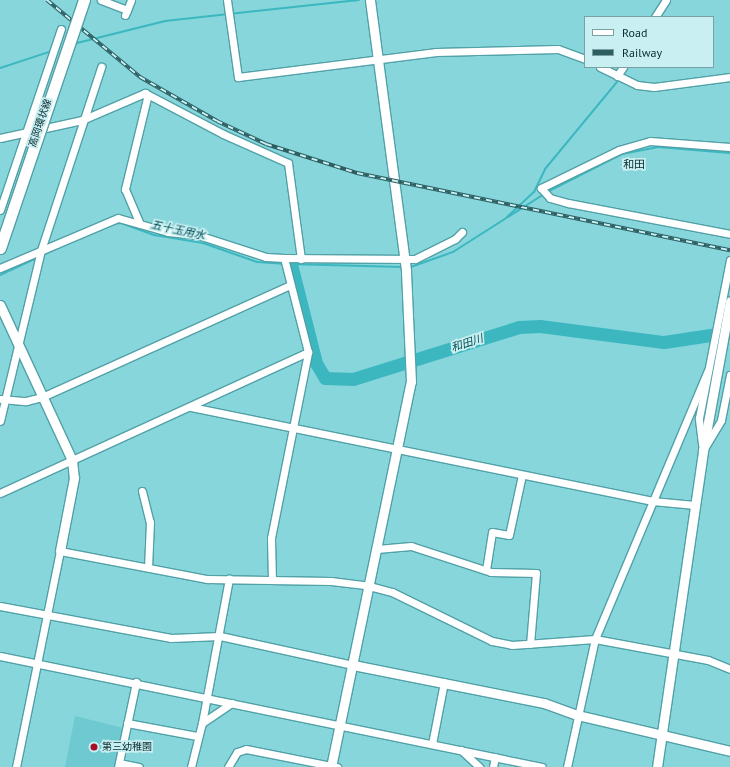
<!DOCTYPE html>
<html>
<head>
<meta charset="utf-8">
<style>
  body { margin:0 }
  #map { position:relative; width:730px; height:767px; overflow:hidden; background:#86d6dc; font-family:"PT Sans","Noto Sans JP",sans-serif }
  div>[style] { position:absolute }
  [style*='--x'] { left:calc(var(--x)*1px); top:calc(var(--y)*1px); width:calc(var(--w)*1px); rotate:calc(var(--a)*1deg) }
  .built>* { inset:0; background:#6ec9d0 }
  .stream>* { height:2px; margin:-1px; padding:0 1px; transform-origin:1px; border-radius:1px; background:#3cb7c0 }
  .river>* { height:13px; margin:-6.5px; padding:0 6.5px; transform-origin:6.5px; border-radius:6.5px; background:#3cb7c0 }
  .roads { filter:drop-shadow(1px 0 #51a1a7) drop-shadow(-1px 0 #51a1a7) drop-shadow(0 1px #51a1a7) drop-shadow(0 -1px #51a1a7) }
  .minor>* { height:7px; margin:-3.5px; padding:0 3.5px; transform-origin:3.5px; border-radius:3.5px; background:#fff }
  .tertiary>* { height:9px; margin:-4.5px; padding:0 4.5px; transform-origin:4.5px; border-radius:4.5px; background:#fff }
  .rail>* { height:3.5px; margin-top:-1.75px; transform-origin:0; background:repeating-linear-gradient(90deg,#c9eff2 0 6px,#2d5e61 0 12px); box-sizing:border-box; border-block:1px solid #2d5e61 }
  .bridges { filter:drop-shadow(1px 0 #51a1a7) drop-shadow(-1px 0 #51a1a7) drop-shadow(0 1px #51a1a7) drop-shadow(0 -1px #51a1a7) }
  .primary-bridge>* { height:11px; margin:-5.5px; padding:0 5.5px; transform-origin:5.5px; border-radius:5.5px; background:#fff }
  .dots>* { width:11px; height:11px; translate:-50% -50%; box-sizing:border-box; border:2px solid #c9eff2; border-radius:50% }
  span { translate:-50% -50%; white-space:nowrap; text-align:center; line-height:1.15; -webkit-text-stroke:3.5px #c9eff2; paint-order:stroke }
  .street-label { font-size:10px; color:#082c2e }
  .poi-label { font-size:10px; color:#082c2e }
  .left { translate:0 -50%; text-align:left }
  .neighbourhood-label { font-size:11px; color:#082c2e }
  .water-label { font-size:11px; color:#004d52; font-style:italic }
  .legend { position:absolute; left:584px; top:16px; width:130px; height:52px; box-sizing:border-box; background:#c9eff2; border:1px solid #7ca1a4; margin:0; padding:5px 7px; list-style:none; font-size:12px; color:#082c2e }
  .legend li { display:flex; align-items:center; gap:8px; height:20px }
  .legend b { width:20px; border:1px solid #7ca1a4 }
</style>
</head>
<body>
<div id="map">
  <div class="built">
    <div style="clip-path:polygon(75px 716px,123px 728px,115px 767px,65px 767px)"></div>
  </div>
  <div class="stream">
    <div style="--x:659;--y:17;--w:20;--a:-57"></div>
    <div style="--x:73;--y:44;--w:95;--a:-14"></div>
    <div style="--x:165;--y:21;--w:195;--a:-6.2"></div>
    <div style="--x:0;--y:68;--w:55;--a:-18.1"></div>
    <div style="--x:623;--y:74;--w:9;--a:-54"></div>
    <div style="--x:547;--y:192;--w:84;--a:-26.9"></div>
    <div style="--x:622;--y:154;--w:37;--a:-11"></div>
    <div style="--x:658;--y:147;--w:72;--a:4.8"></div>
    <div style="--x:507;--y:217;--w:37;--a:-43"></div>
    <div style="--x:534;--y:192;--w:25;--a:-64"></div>
    <div style="--x:545;--y:169;--w:113;--a:-50.4"></div>
    <div style="--x:110;--y:224;--w:11;--a:-5"></div>
    <div style="--x:121;--y:223;--w:35;--a:20"></div>
    <div style="--x:154;--y:235;--w:50;--a:9.3"></div>
    <div style="--x:203;--y:243;--w:57;--a:19.4"></div>
    <div style="--x:257;--y:262;--w:26;--a:4"></div>
    <div style="--x:41;--y:256;--w:40;--a:-25"></div>
    <div style="--x:288;--y:264;--w:115;--a:1.5"></div>
    <div style="--x:408;--y:268;--w:48;--a:-19.6"></div>
    <div style="--x:453;--y:252;--w:108;--a:-32.5"></div>
    <div style="--x:0;--y:275;--w:41;--a:-24.7"></div>
  </div>
  <div class="river">
    <div style="--x:291;--y:264;--w:102;--a:75.8"></div>
    <div style="--x:316;--y:363;--w:17;--a:59"></div>
    <div style="--x:325;--y:378;--w:28;--a:2"></div>
    <div style="--x:353;--y:379;--w:174;--a:-17.4"></div>
    <div style="--x:519;--y:327;--w:21;--a:-3"></div>
    <div style="--x:540;--y:326;--w:125;--a:7.4"></div>
    <div style="--x:664;--y:342;--w:67;--a:-8.6"></div>
  </div>
  <div class="roads">
    <div class="minor">
      <div style="--x:101;--y:0;--w:28;--a:21"></div>
      <div style="--x:227;--y:0;--w:78;--a:81.9"></div>
      <div style="--x:238;--y:77;--w:200;--a:-7.2"></div>
      <div style="--x:436;--y:52;--w:122;--a:-1.4"></div>
      <div style="--x:558;--y:49;--w:29;--a:20"></div>
      <div style="--x:125;--y:15;--w:16;--a:-68"></div>
      <div style="--x:655;--y:17;--w:20;--a:-57"></div>
      <div style="--x:600;--y:67;--w:41;--a:25.9"></div>
      <div style="--x:637;--y:85;--w:17;--a:7"></div>
      <div style="--x:654;--y:87;--w:77;--a:-7.5"></div>
      <div style="--x:617;--y:76;--w:11;--a:-56"></div>
      <div style="--x:145;--y:93;--w:88;--a:27.7"></div>
      <div style="--x:223;--y:134;--w:71;--a:24"></div>
      <div style="--x:288;--y:163;--w:97;--a:82.3"></div>
      <div style="--x:0;--y:138;--w:84;--a:-12.4"></div>
      <div style="--x:82;--y:120;--w:69;--a:-23.2"></div>
      <div style="--x:145;--y:93;--w:5;--a:68"></div>
      <div style="--x:147;--y:98;--w:94;--a:103.6"></div>
      <div style="--x:125;--y:189;--w:38;--a:67"></div>
      <div style="--x:730;--y:147;--w:80;--a:-175.7"></div>
      <div style="--x:650;--y:141;--w:32;--a:164"></div>
      <div style="--x:619;--y:150;--w:87;--a:154"></div>
      <div style="--x:541;--y:188;--w:13;--a:48"></div>
      <div style="--x:550;--y:198;--w:19;--a:16"></div>
      <div style="--x:568;--y:203;--w:165;--a:10.8"></div>
      <div style="--x:0;--y:210;--w:191;--a:-71.4"></div>
      <div style="--x:0;--y:268;--w:128;--a:-23"></div>
      <div style="--x:118;--y:218;--w:52;--a:15.6"></div>
      <div style="--x:168;--y:232;--w:30;--a:6"></div>
      <div style="--x:198;--y:235;--w:71;--a:17.9"></div>
      <div style="--x:266;--y:257;--w:18;--a:3"></div>
      <div style="--x:284;--y:258;--w:131;--a:0.4"></div>
      <div style="--x:415;--y:259;--w:45;--a:-26.6"></div>
      <div style="--x:455;--y:239;--w:10;--a:-45"></div>
      <div style="--x:1;--y:399;--w:25;--a:5"></div>
      <div style="--x:26;--y:401;--w:16;--a:-14"></div>
      <div style="--x:42;--y:397;--w:272;--a:-24.3"></div>
      <div style="--x:191;--y:407;--w:470;--a:11.5"></div>
      <div style="--x:652;--y:501;--w:43;--a:5.3"></div>
      <div style="--x:0;--y:421;--w:176;--a:-76.5"></div>
      <div style="--x:41;--y:250;--w:193;--a:-71.8"></div>
      <div style="--x:702;--y:444;--w:26;--a:-97"></div>
      <div style="--x:699;--y:418;--w:161;--a:-78.9"></div>
      <div style="--x:705;--y:447;--w:31;--a:-59"></div>
      <div style="--x:721;--y:420;--w:46;--a:-78.7"></div>
      <div style="--x:142;--y:491;--w:32;--a:76"></div>
      <div style="--x:150;--y:522;--w:45;--a:92.5"></div>
      <div style="--x:0;--y:493;--w:339;--a:-24.6"></div>
      <div style="--x:377;--y:549;--w:34;--a:-5"></div>
      <div style="--x:411;--y:546;--w:84;--a:18"></div>
      <div style="--x:491;--y:572;--w:45;--a:1.3"></div>
      <div style="--x:536;--y:573;--w:71;--a:94.8"></div>
      <div style="--x:486;--y:570;--w:38;--a:-81"></div>
      <div style="--x:492;--y:532;--w:17;--a:10"></div>
      <div style="--x:509;--y:535;--w:61;--a:-77.8"></div>
      <div style="--x:272;--y:580;--w:42;--a:-91.4"></div>
      <div style="--x:271;--y:538;--w:190;--a:-78.7"></div>
      <div style="--x:308;--y:352;--w:97;--a:-104.3"></div>
      <div style="--x:0;--y:606;--w:174;--a:10.6"></div>
      <div style="--x:171;--y:638;--w:49;--a:-2.3"></div>
      <div style="--x:220;--y:636;--w:136;--a:12.3"></div>
      <div style="--x:0;--y:656;--w:553;--a:11.57"></div>
      <div style="--x:127;--y:723;--w:71;--a:10.5"></div>
      <div style="--x:202;--y:723;--w:147;--a:-79.4"></div>
      <div style="--x:432;--y:744;--w:63;--a:-79"></div>
      <div style="--x:461;--y:750;--w:25;--a:43"></div>
      <div style="--x:119;--y:763;--w:20;--a:11"></div>
      <div style="--x:16;--y:767;--w:220;--a:-78.5"></div>
      <div style="--x:60;--y:551;--w:150;--a:10.8"></div>
      <div style="--x:207;--y:579;--w:124;--a:0.9"></div>
      <div style="--x:331;--y:581;--w:38;--a:7"></div>
      <div style="--x:369;--y:586;--w:24;--a:15"></div>
      <div style="--x:392;--y:592;--w:111;--a:26.1"></div>
      <div style="--x:492;--y:641;--w:20;--a:11"></div>
      <div style="--x:512;--y:645;--w:83;--a:-4.1"></div>
      <div style="--x:595;--y:639;--w:115;--a:10.5"></div>
      <div style="--x:708;--y:660;--w:24;--a:22"></div>
      <div style="--x:118;--y:767;--w:87;--a:-78"></div>
      <div style="--x:191;--y:767;--w:45;--a:-76"></div>
      <div style="--x:202;--y:723;--w:36;--a:-34"></div>
      <div style="--x:228;--y:767;--w:17;--a:-59"></div>
      <div style="--x:237;--y:752;--w:9;--a:-18"></div>
      <div style="--x:246;--y:749;--w:93;--a:11.2"></div>
      <div style="--x:493;--y:767;--w:10;--a:-79"></div>
      <div style="--x:567;--y:767;--w:131;--a:-77.7"></div>
      <div style="--x:595;--y:639;--w:290;--a:-67.2"></div>
    </div>
    <div class="tertiary">
      <div style="--x:0;--y:305;--w:171;--a:65.1"></div>
      <div style="--x:72;--y:460;--w:18;--a:84"></div>
      <div style="--x:74;--y:478;--w:74;--a:100.9"></div>
      <div style="--x:353;--y:665;--w:195;--a:11.3"></div>
      <div style="--x:544;--y:703;--w:35;--a:20"></div>
      <div style="--x:577;--y:715;--w:157;--a:13.2"></div>
      <div style="--x:331;--y:767;--w:393;--a:-78.3"></div>
      <div style="--x:411;--y:382;--w:112;--a:-92.6"></div>
      <div style="--x:406;--y:270;--w:272;--a:-97.6"></div>
      <div style="--x:657;--y:767;--w:320;--a:-81.7"></div>
      <div style="--x:703;--y:450;--w:151;--a:-79.7"></div>
    </div>
  </div>
  <div class="rail">
    <div style="--x:47;--y:0;--w:121;--a:39.6"></div>
    <div style="--x:140;--y:77;--w:89;--a:29.7"></div>
    <div style="--x:217;--y:121;--w:54;--a:25.1"></div>
    <div style="--x:266;--y:144;--w:96;--a:17.7"></div>
    <div style="--x:357;--y:173;--w:381;--a:11.7"></div>
  </div>
  <div class="bridges">
    <div class="primary-bridge">
      <div style="--x:0;--y:248;--w:262;--a:-71.3"></div>
    </div>
  </div>
  <div class="dots">
    <div style="left:94px;top:747px;background:#a60e24"></div>
  </div>
  <div class="street-label">
    <span style="left:40px;top:123px;rotate:-71deg">高岡環状線</span>
  </div>
  <div class="poi-label">
    <span class="left" style="left:102px;top:747px">第三幼稚園</span>
  </div>
  <div class="neighbourhood-label">
    <span style="left:634px;top:164px">和田</span>
  </div>
  <div class="water-label">
    <span style="left:178px;top:230px;rotate:12deg">五十玉用水</span>
    <span style="left:467px;top:343px;rotate:-18deg">和田川</span>
  </div>
  <ul class="legend">
  <li><b style="height:5px;background:#fff"></b>Road</li>
  <li><b style="height:5px;background:#2d5e61"></b>Railway</li>
  </ul>
</div>
</body>
</html>
